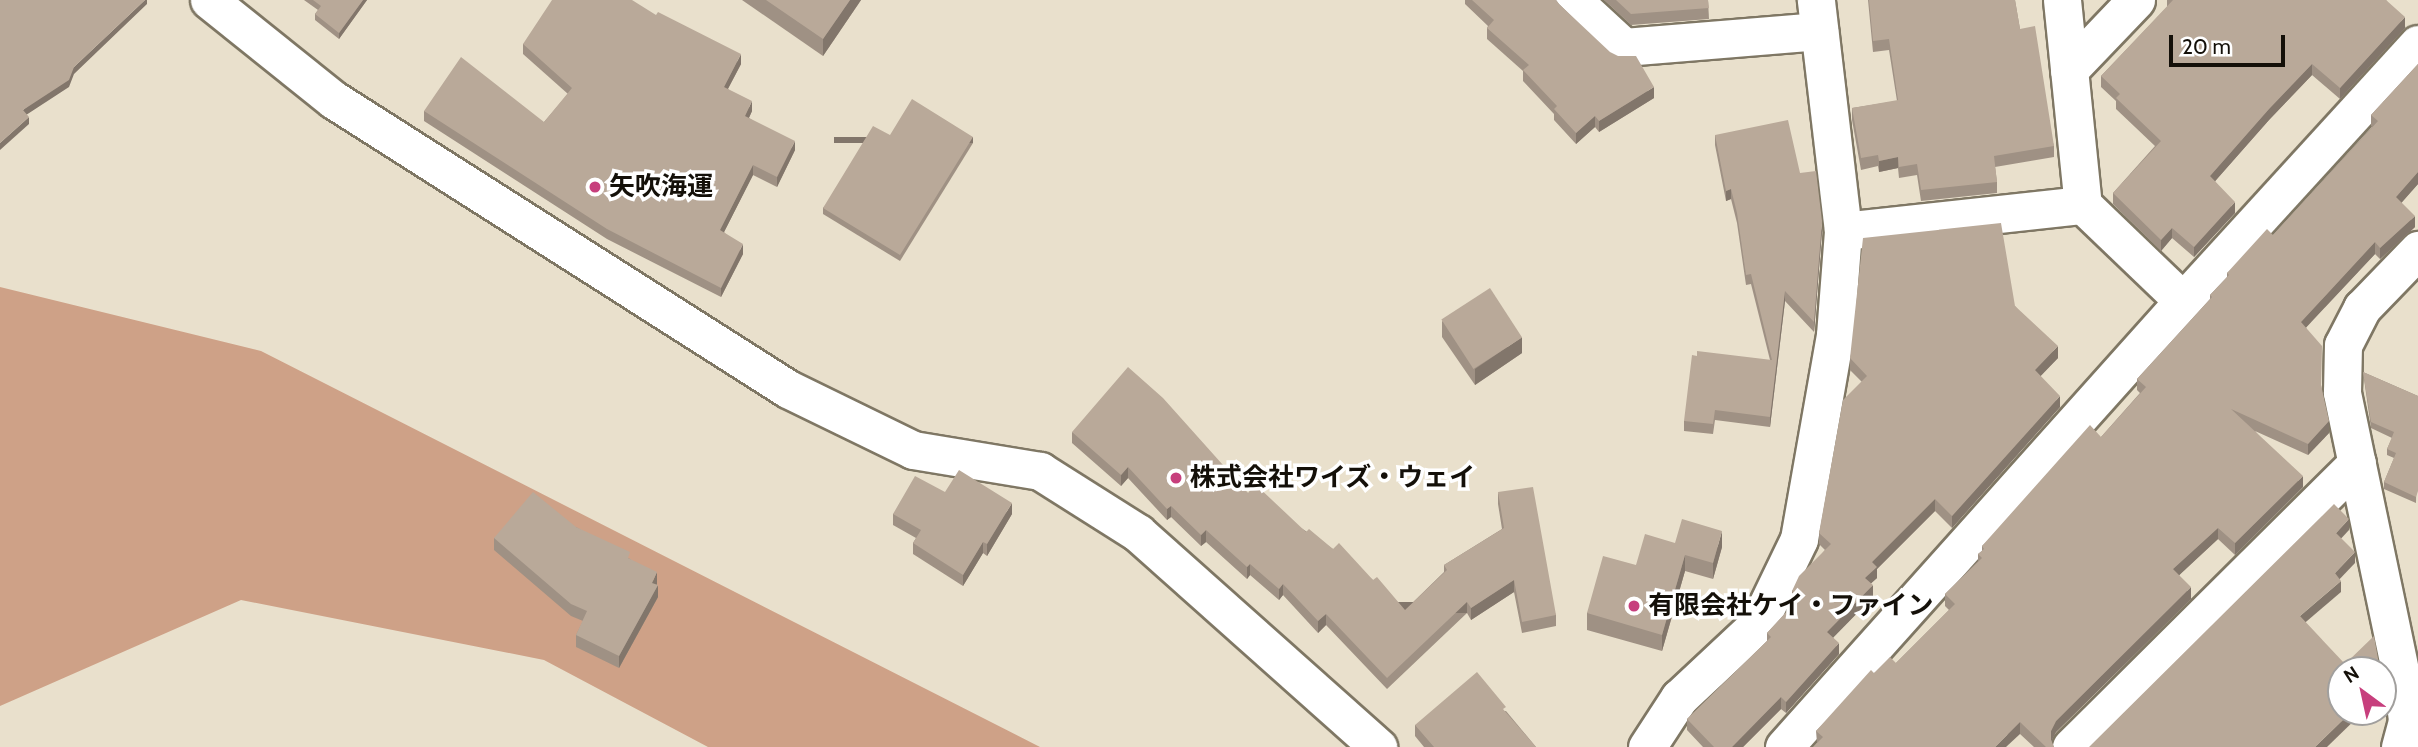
<!DOCTYPE html>
<html>
<head>
<meta charset="utf-8">
<style>
  body { margin:0 }
  #map { position:relative; width:2418px; height:747px; overflow:hidden; background:#e9e0cc; font-family:Cabin,"Noto Sans JP",sans-serif }
  div>[style] { position:absolute }
  [style*='--x'] { left:calc(var(--x)*1px); top:calc(var(--y)*1px); width:calc(var(--w)*1px); rotate:calc(var(--a)*1deg) }
  .forest>* { inset:0; background:#cea187 }
  .roads { filter:drop-shadow(2px 0 #7f7764) drop-shadow(-2px 0 #7f7764) drop-shadow(0 2px #7f7764) drop-shadow(0 -2px #7f7764) }
  .minor>* { height:37px; margin:-18.5px; padding:0 18.5px; transform-origin:18.5px; border-radius:18.5px; background:#fff }
  .wall>* { inset:0; background:#9f9184 }
  .shaded-wall>* { inset:0; background:#82766b; transform-origin:0 0 }
  .building>* { inset:0; background:#b9a999; transform-origin:0 0 }
  .dots>* { width:19px; height:19px; translate:-50% -50%; box-sizing:border-box; border:4px solid #fff; border-radius:50% }
  span { translate:-50% -50%; white-space:nowrap; text-align:center; line-height:1.15; -webkit-text-stroke:7px #fff; paint-order:stroke }
  .poi-label { font-size:26px; color:#141009; font-weight:700 }
  .left { translate:0 -50%; text-align:left }
  .north { position:absolute; left:2327px; top:656px; width:70px; height:70px; box-sizing:border-box; background:#fff; border:2px solid #a19f9d; border-radius:50%; rotate:327deg; font-size:19px; font-weight:700; line-height:28px; text-align:center; color:#141009 }
  .north::after { content:''; display:block; margin:auto; width:24px; height:32px; background:#c73f7d; clip-path:polygon(50% 0,100% 100%,50% 72%,0 100%) }
  .scale { position:absolute; left:2169px; top:35px; width:116px; height:32px; box-sizing:border-box; border:4px solid #141009; border-top:0; padding-left:9px; font-size:21px; line-height:24px; white-space:nowrap; color:#141009; -webkit-text-stroke:5px #fff; paint-order:stroke }
</style>
</head>
<body>
<div id="map">
  <div class="forest">
    <div style="clip-path:polygon(0 287px,261px 351px,1040px 747px,708px 747px,544px 660px,241px 600px,0 706px)"></div>
  </div>
  <div class="roads">
    <div class="minor">
      <div style="--x:209;--y:0;--w:160;--a:38.7"></div>
      <div style="--x:334;--y:100;--w:538;--a:32.48"></div>
      <div style="--x:788;--y:389;--w:139;--a:26"></div>
      <div style="--x:913;--y:450;--w:129;--a:9.4"></div>
      <div style="--x:1040;--y:471;--w:116;--a:32.3"></div>
      <div style="--x:1138;--y:533;--w:322;--a:41.7"></div>
      <div style="--x:1573;--y:0;--w:69;--a:42.7"></div>
      <div style="--x:1624;--y:47;--w:196;--a:-4.7"></div>
      <div style="--x:2062;--y:0;--w:206;--a:84.2"></div>
      <div style="--x:2083;--y:205;--w:139;--a:43.8"></div>
      <div style="--x:2069;--y:70;--w:97;--a:-46.3"></div>
      <div style="--x:1843;--y:231;--w:241;--a:-6.2"></div>
      <div style="--x:1647;--y:747;--w:59;--a:-56.9"></div>
      <div style="--x:1679;--y:698;--w:108;--a:-43.1"></div>
      <div style="--x:1758;--y:624;--w:94;--a:-64.2"></div>
      <div style="--x:1799;--y:539;--w:207;--a:-80"></div>
      <div style="--x:1835;--y:335;--w:104;--a:-85.6"></div>
      <div style="--x:1843;--y:231;--w:233;--a:-96.7"></div>
      <div style="--x:1784;--y:747;--w:598;--a:-48.18"></div>
      <div style="--x:2183;--y:301;--w:348;--a:-47.6"></div>
      <div style="--x:2071;--y:747;--w:403;--a:-44.8"></div>
      <div style="--x:2400;--y:747;--w:28;--a:-75"></div>
      <div style="--x:2407;--y:720;--w:40;--a:-97.1"></div>
      <div style="--x:2402;--y:680;--w:294;--a:-101.8"></div>
      <div style="--x:2342;--y:392;--w:47;--a:-88.8"></div>
      <div style="--x:2343;--y:345;--w:42;--a:-62.8"></div>
      <div style="--x:2362;--y:308;--w:81;--a:-46"></div>
    </div>
  </div>
  <div class="wall">
    <div style="clip-path:polygon(304px 0,367px 0,339px 39px,315px 20px,315px 14px,318px 10px)"></div>
    <div style="clip-path:polygon(742px 0,861px 0,823px 56px)"></div>
    <div style="clip-path:polygon(1465px 0,1556px 0,1559px 4px,1654px 98px,1599px 132px,1595px 127px,1576px 144px,1554px 120px,1554px 114px,1523px 81px,1523px 71px,1487px 39px,1487px 28px,1488px 26px,1465px 4px)"></div>
    <div style="clip-path:polygon(1604px 0,1708px 0,1709px 19px,1631px 25px)"></div>
    <div style="clip-path:polygon(1868px 0,2015px 0,2020px 29px,2054px 146px,2054px 157px,1995px 167px,1997px 182px,1997px 193px,1921px 201px,1917px 175px,1899px 178px,1898px 168px,1879px 172px,1878px 166px,1861px 170px,1852px 120px,1852px 108px,1897px 101px,1889px 50px,1873px 52px)"></div>
    <div style="clip-path:polygon(2167px 0,2386px 0,2405px 28px,2340px 99px,2312px 75px,2269px 120px,2215px 181px,2235px 213px,2194px 257px,2172px 238px,2161px 251px,2113px 204px,2113px 193px,2155px 146px,2116px 109px,2116px 101px,2101px 87px,2101px 76px,2167px 7px)"></div>
    <div style="clip-path:polygon(656px 15px,741px 64px,728px 89px,752px 111px,749px 118px,795px 150px,777px 187px,753px 175px,724px 232px,743px 254px,721px 297px,607px 239px,424px 121px,424px 111px,544px 122px,568px 94px,523px 54px,523px 44px)"></div>
    <div style="clip-path:polygon(2418px 64px,2418px 184px,2401px 203px,2415px 227px,2380px 259px,2375px 254px,2306px 327px,2321px 385px,2329px 433px,2308px 455px,2255px 431px,2303px 487px,2235px 555px,2218px 539px,2179px 575px,2191px 599px,2056px 732px,2051px 741px,2054px 747px,2034px 747px,2020px 734px,1817px 743px,1816px 731px,1874px 673px,1896px 663px,1949px 610px,1945px 606px,1945px 594px,1978px 561px,1978px 554px,1982px 551px,1982px 546px,2101px 437px,2140px 393px,2137px 390px,2137px 379px,2210px 299px,2210px 295px,2227px 277px,2227px 273px,2273px 235px,2372px 127px,2371px 126px,2371px 115px)"></div>
    <div style="clip-path:polygon(890px 135px,973px 143px,900px 261px,823px 214px,823px 208px)"></div>
    <div style="clip-path:polygon(1715px 135px,1800px 173px,1822px 231px,1814px 332px,1785px 301px,1770px 427px,1715px 420px,1713px 434px,1684px 431px,1684px 421px,1770px 360px,1751px 284px,1746px 285px,1737px 223px,1731px 199px,1726px 201px,1715px 145px)"></div>
    <div style="clip-path:polygon(2015px 306px,2058px 358px,2040px 376px,2060px 407px,1952px 528px,1935px 511px,1877px 569px,1877px 578px,1871px 583px,1873px 597px,1833px 637px,1839px 654px,1786px 713px,1781px 709px,1743px 747px,1703px 747px,1687px 730px,1687px 719px,1767px 641px,1767px 633px,1794px 604px,1792px 602px,1792px 591px,1825px 550px,1819px 544px,1819px 533px,1862px 382px,1850px 370px,1850px 358px)"></div>
    <div style="clip-path:polygon(1442px 321px,1522px 353px,1475px 385px,1442px 337px)"></div>
    <div style="clip-path:polygon(2363px 372px,2418px 396px,2416px 503px,2384px 489px,2384px 482px,2394px 458px,2387px 455px,2387px 449px,2392px 438px,2371px 428px)"></div>
    <div style="clip-path:polygon(1072px 432px,1248px 493px,1333px 549px,1373px 580px,1405px 610px,1444px 572px,1444px 565px,1502px 529px,1498px 504px,1498px 492px,1556px 615px,1556px 626px,1522px 633px,1514px 592px,1471px 620px,1467px 613px,1387px 689px,1326px 625px,1318px 633px,1283px 595px,1279px 600px,1250px 575px,1247px 579px,1206px 542px,1201px 546px,1171px 517px,1167px 520px,1128px 478px,1121px 486px,1072px 443px)"></div>
    <div style="clip-path:polygon(945px 492px,1012px 514px,987px 556px,983px 553px,963px 586px,913px 554px,913px 543px,916px 538px,893px 525px,893px 514px)"></div>
    <div style="clip-path:polygon(576px 527px,630px 559px,657px 584px,658px 597px,619px 668px,576px 647px,576px 635px,583px 621px,571px 616px,494px 550px,494px 538px)"></div>
    <div style="clip-path:polygon(1675px 543px,1722px 547px,1713px 579px,1685px 571px,1662px 651px,1587px 630px,1587px 613px,1636px 565px)"></div>
    <div style="clip-path:polygon(1506px 711px,1536px 747px,1424px 747px,1415px 736px,1415px 725px)"></div>
  </div>
  <div class="shaded-wall">
    <div style="clip-path:polygon(145px 0,147px 0,147px 4px,74px 74px,69px 87px,23px 117px,23px 110px,74px 67px)"></div>
    <div style="clip-path:polygon(363px 0,367px 0,339px 39px,339px 33px)"></div>
    <div style="clip-path:polygon(850px 0,861px 0,823px 56px,823px 39px)"></div>
    <div style="clip-path:polygon(2405px 17px,2405px 28px,2340px 99px,2340px 88px)"></div>
    <div style="clip-path:polygon(741px 54px,741px 64px,724px 96px,724px 87px)"></div>
    <div style="clip-path:polygon(2312px 64px,2312px 75px,2269px 120px,2210px 187px,2210px 176px,2269px 109px)"></div>
    <div style="clip-path:polygon(1654px 87px,1654px 98px,1599px 132px,1599px 121px)"></div>
    <div style="clip-path:polygon(752px 101px,752px 111px,745px 126px,745px 116px)"></div>
    <div style="clip-path:polygon(1595px 116px,1595px 127px,1576px 144px,1576px 133px)"></div>
    <div style="clip-path:polygon(29px 117px,29px 124px,0 150px,0 143px)"></div>
    <div style="left:973px;top:137px;width:6px;height:139px;rotate:90deg"></div>
    <div style="clip-path:polygon(795px 141px,795px 150px,777px 187px,777px 177px)"></div>
    <div style="clip-path:polygon(1898px 157px,1898px 168px,1879px 172px,1879px 161px)"></div>
    <div style="clip-path:polygon(753px 165px,753px 175px,720px 240px,720px 230px)"></div>
    <div style="clip-path:polygon(2418px 172px,2418px 184px,2396px 209px,2396px 197px)"></div>
    <div style="clip-path:polygon(1731px 189px,1731px 199px,1726px 201px,1726px 191px)"></div>
    <div style="clip-path:polygon(2235px 202px,2235px 213px,2194px 257px,2194px 247px)"></div>
    <div style="clip-path:polygon(2415px 216px,2415px 227px,2380px 259px,2380px 248px)"></div>
    <div style="clip-path:polygon(1822px 221px,1822px 231px,1814px 332px,1814px 322px)"></div>
    <div style="clip-path:polygon(2172px 228px,2172px 238px,2161px 251px,2161px 240px)"></div>
    <div style="clip-path:polygon(2375px 242px,2375px 254px,2301px 333px,2301px 322px)"></div>
    <div style="clip-path:polygon(743px 244px,743px 254px,721px 297px,721px 288px)"></div>
    <div style="clip-path:polygon(1785px 291px,1785px 301px,1770px 427px,1770px 417px)"></div>
    <div style="clip-path:polygon(1522px 337px,1522px 353px,1475px 385px,1475px 369px)"></div>
    <div style="clip-path:polygon(2058px 346px,2058px 358px,2035px 382px,2035px 370px)"></div>
    <div style="clip-path:polygon(2060px 396px,2060px 407px,1952px 528px,1952px 516px)"></div>
    <div style="clip-path:polygon(2329px 421px,2329px 433px,2308px 455px,2308px 444px)"></div>
    <div style="clip-path:polygon(1128px 467px,1128px 478px,1121px 486px,1121px 475px)"></div>
    <div style="clip-path:polygon(2303px 476px,2303px 487px,2235px 555px,2235px 543px)"></div>
    <div style="clip-path:polygon(1935px 499px,1935px 511px,1877px 569px,1877px 578px,1865px 589px,1865px 578px,1872px 562px)"></div>
    <div style="clip-path:polygon(1012px 503px,1012px 514px,987px 556px,987px 544px)"></div>
    <div style="clip-path:polygon(1171px 506px,1171px 517px,1167px 520px,1167px 509px)"></div>
    <div style="clip-path:polygon(2349px 519px,2349px 530px,2336px 544px,2336px 533px)"></div>
    <div style="clip-path:polygon(2218px 528px,2218px 539px,2173px 581px,2173px 569px)"></div>
    <div style="clip-path:polygon(1206px 530px,1206px 542px,1201px 546px,1201px 535px)"></div>
    <div style="clip-path:polygon(1722px 531px,1722px 547px,1713px 579px,1713px 563px)"></div>
    <div style="clip-path:polygon(983px 542px,983px 553px,963px 586px,963px 575px)"></div>
    <div style="clip-path:polygon(2355px 552px,2355px 563px,2335px 584px,2335px 573px)"></div>
    <div style="clip-path:polygon(1685px 555px,1685px 571px,1662px 651px,1662px 635px)"></div>
    <div style="clip-path:polygon(1250px 564px,1250px 575px,1247px 579px,1247px 567px)"></div>
    <div style="clip-path:polygon(657px 572px,657px 584px,652px 595px,652px 583px)"></div>
    <div style="clip-path:polygon(1514px 580px,1514px 592px,1471px 620px,1471px 608px)"></div>
    <div style="clip-path:polygon(2341px 581px,2341px 592px,2300px 627px,2300px 616px)"></div>
    <div style="clip-path:polygon(1283px 584px,1283px 595px,1279px 600px,1279px 589px)"></div>
    <div style="clip-path:polygon(658px 585px,658px 597px,619px 668px,619px 656px)"></div>
    <div style="clip-path:polygon(1873px 585px,1873px 597px,1827px 644px,1827px 632px)"></div>
    <div style="clip-path:polygon(2191px 587px,2191px 599px,2056px 732px,2051px 742px,2051px 731px,2056px 721px)"></div>
    <div style="left:1467px;top:602px;width:11px;height:110px;rotate:90deg"></div>
    <div style="clip-path:polygon(1326px 614px,1326px 625px,1318px 633px,1318px 621px)"></div>
    <div style="clip-path:polygon(1839px 643px,1839px 654px,1786px 713px,1786px 702px)"></div>
    <div style="clip-path:polygon(1781px 697px,1781px 709px,1743px 747px,1732px 747px)"></div>
    <div style="clip-path:polygon(2351px 712px,2363px 712px,2327px 747px,2315px 747px)"></div>
    <div style="clip-path:polygon(2020px 722px,2020px 734px,2006px 747px,1995px 747px)"></div>
  </div>
  <div class="building">
    <div style="clip-path:polygon(0 0,145px 0,74px 67px,69px 80px,23px 110px,29px 117px,0 143px)"></div>
    <div style="clip-path:polygon(313px 0,363px 0,339px 33px,315px 14px,321px 6px)"></div>
    <div style="clip-path:polygon(552px 0,632px 0,656px 15px,658px 12px,741px 54px,724px 87px,752px 101px,745px 116px,795px 141px,777px 177px,753px 165px,720px 230px,743px 244px,721px 288px,607px 229px,424px 111px,461px 57px,544px 122px,572px 88px,523px 44px)"></div>
    <div style="clip-path:polygon(766px 0,850px 0,823px 39px)"></div>
    <div style="clip-path:polygon(1472px 0,1556px 0,1559px 4px,1610px 52px,1618px 56px,1636px 56px,1654px 87px,1599px 121px,1595px 116px,1576px 133px,1554px 109px,1557px 106px,1523px 70px,1529px 65px,1487px 28px,1494px 20px)"></div>
    <div style="clip-path:polygon(1616px 0,1708px 0,1709px 8px,1631px 14px)"></div>
    <div style="clip-path:polygon(1869px 0,2015px 0,2020px 29px,2035px 26px,2054px 146px,1994px 156px,1997px 182px,1921px 190px,1917px 164px,1899px 167px,1898px 157px,1879px 161px,1878px 155px,1861px 158px,1852px 108px,1898px 100px,1889px 39px,1873px 41px)"></div>
    <div style="clip-path:polygon(2173px 0,2386px 0,2405px 17px,2340px 88px,2312px 64px,2269px 109px,2210px 176px,2235px 202px,2194px 247px,2172px 228px,2161px 240px,2113px 193px,2161px 141px,2116px 98px,2120px 94px,2101px 76px)"></div>
    <div style="clip-path:polygon(2418px 64px,2418px 172px,2396px 197px,2415px 216px,2380px 248px,2375px 242px,2301px 322px,2322px 346px,2321px 385px,2329px 421px,2308px 444px,2231px 409px,2303px 476px,2235px 543px,2218px 528px,2173px 569px,2191px 587px,2056px 721px,2051px 731px,2051px 740px,2054px 747px,2046px 747px,2020px 722px,1995px 747px,1813px 747px,1823px 737px,1816px 731px,1871px 670px,1874px 673px,1890px 657px,1896px 663px,1955px 604px,1945px 594px,1982px 558px,1978px 554px,1984px 549px,1982px 546px,2090px 425px,2101px 437px,2146px 387px,2137px 379px,2212px 297px,2210px 295px,2229px 275px,2227px 273px,2267px 229px,2273px 235px,2378px 121px,2371px 115px)"></div>
    <div style="clip-path:polygon(912px 99px,973px 137px,900px 255px,823px 208px,873px 126px,890px 135px)"></div>
    <div style="clip-path:polygon(1788px 120px,1800px 173px,1816px 171px,1822px 221px,1814px 322px,1785px 291px,1770px 417px,1715px 410px,1713px 424px,1684px 421px,1692px 355px,1697px 356px,1697px 351px,1772px 360px,1751px 274px,1746px 275px,1737px 213px,1731px 189px,1726px 191px,1715px 135px)"></div>
    <div style="clip-path:polygon(2001px 223px,2015px 306px,2058px 346px,2035px 370px,2060px 396px,1952px 516px,1935px 499px,1872px 562px,1877px 567px,1865px 578px,1873px 585px,1827px 632px,1839px 643px,1786px 702px,1781px 697px,1732px 747px,1714px 747px,1687px 719px,1771px 637px,1767px 633px,1799px 598px,1792px 591px,1799px 576px,1831px 544px,1819px 533px,1843px 400px,1867px 376px,1850px 358px,1863px 238px)"></div>
    <div style="left:1490px;top:288px;width:59px;height:58px;rotate:57deg"></div>
    <div style="clip-path:polygon(1128px 367px,1163px 398px,1248px 493px,1255px 484px,1306px 532px,1309px 529px,1333px 549px,1339px 543px,1373px 580px,1377px 577px,1405px 610px,1447px 570px,1444px 565px,1504px 528px,1498px 492px,1533px 487px,1556px 615px,1522px 622px,1514px 580px,1471px 608px,1467px 602px,1387px 678px,1326px 614px,1318px 621px,1283px 584px,1279px 589px,1250px 564px,1247px 567px,1206px 530px,1201px 535px,1171px 506px,1167px 509px,1128px 467px,1121px 475px,1072px 432px)"></div>
    <div style="clip-path:polygon(2363px 372px,2418px 396px,2418px 491px,2416px 497px,2384px 482px,2396px 453px,2387px 449px,2394px 432px,2371px 422px)"></div>
    <div style="clip-path:polygon(959px 470px,1012px 503px,987px 544px,983px 542px,963px 575px,913px 543px,921px 530px,893px 514px,915px 476px,945px 492px)"></div>
    <div style="clip-path:polygon(533px 492px,576px 527px,630px 552px,628px 558px,657px 572px,652px 583px,658px 585px,619px 656px,576px 635px,587px 611px,571px 604px,494px 538px)"></div>
    <div style="clip-path:polygon(2334px 504px,2349px 519px,2336px 533px,2355px 552px,2335px 573px,2341px 581px,2300px 616px,2345px 664px,2374px 636px,2380px 670px,2341px 670px,2341px 712px,2351px 712px,2315px 747px,2089px 747px)"></div>
    <div style="clip-path:polygon(1682px 519px,1722px 531px,1713px 563px,1685px 555px,1662px 635px,1587px 613px,1603px 556px,1636px 565px,1645px 534px,1675px 543px)"></div>
    <div style="clip-path:polygon(1477px 672px,1506px 707px,1503px 709px,1536px 747px,1434px 747px,1415px 725px)"></div>
  </div>
  <div class="dots">
    <div style="left:595px;top:187px;background:#c73f7d"></div>
    <div style="left:1176px;top:478px;background:#c73f7d"></div>
    <div style="left:1634px;top:606px;background:#c73f7d"></div>
  </div>
  <div class="poi-label">
    <span class="left" style="left:609px;top:187px">矢吹海運</span>
    <span class="left" style="left:1190px;top:478px">株式会社ワイズ・ウェイ</span>
    <span class="left" style="left:1648px;top:606px">有限会社ケイ・ファイン</span>
  </div>
  <div class="north">N</div>
  <div class="scale">20 m</div>
</div>
</body>
</html>
